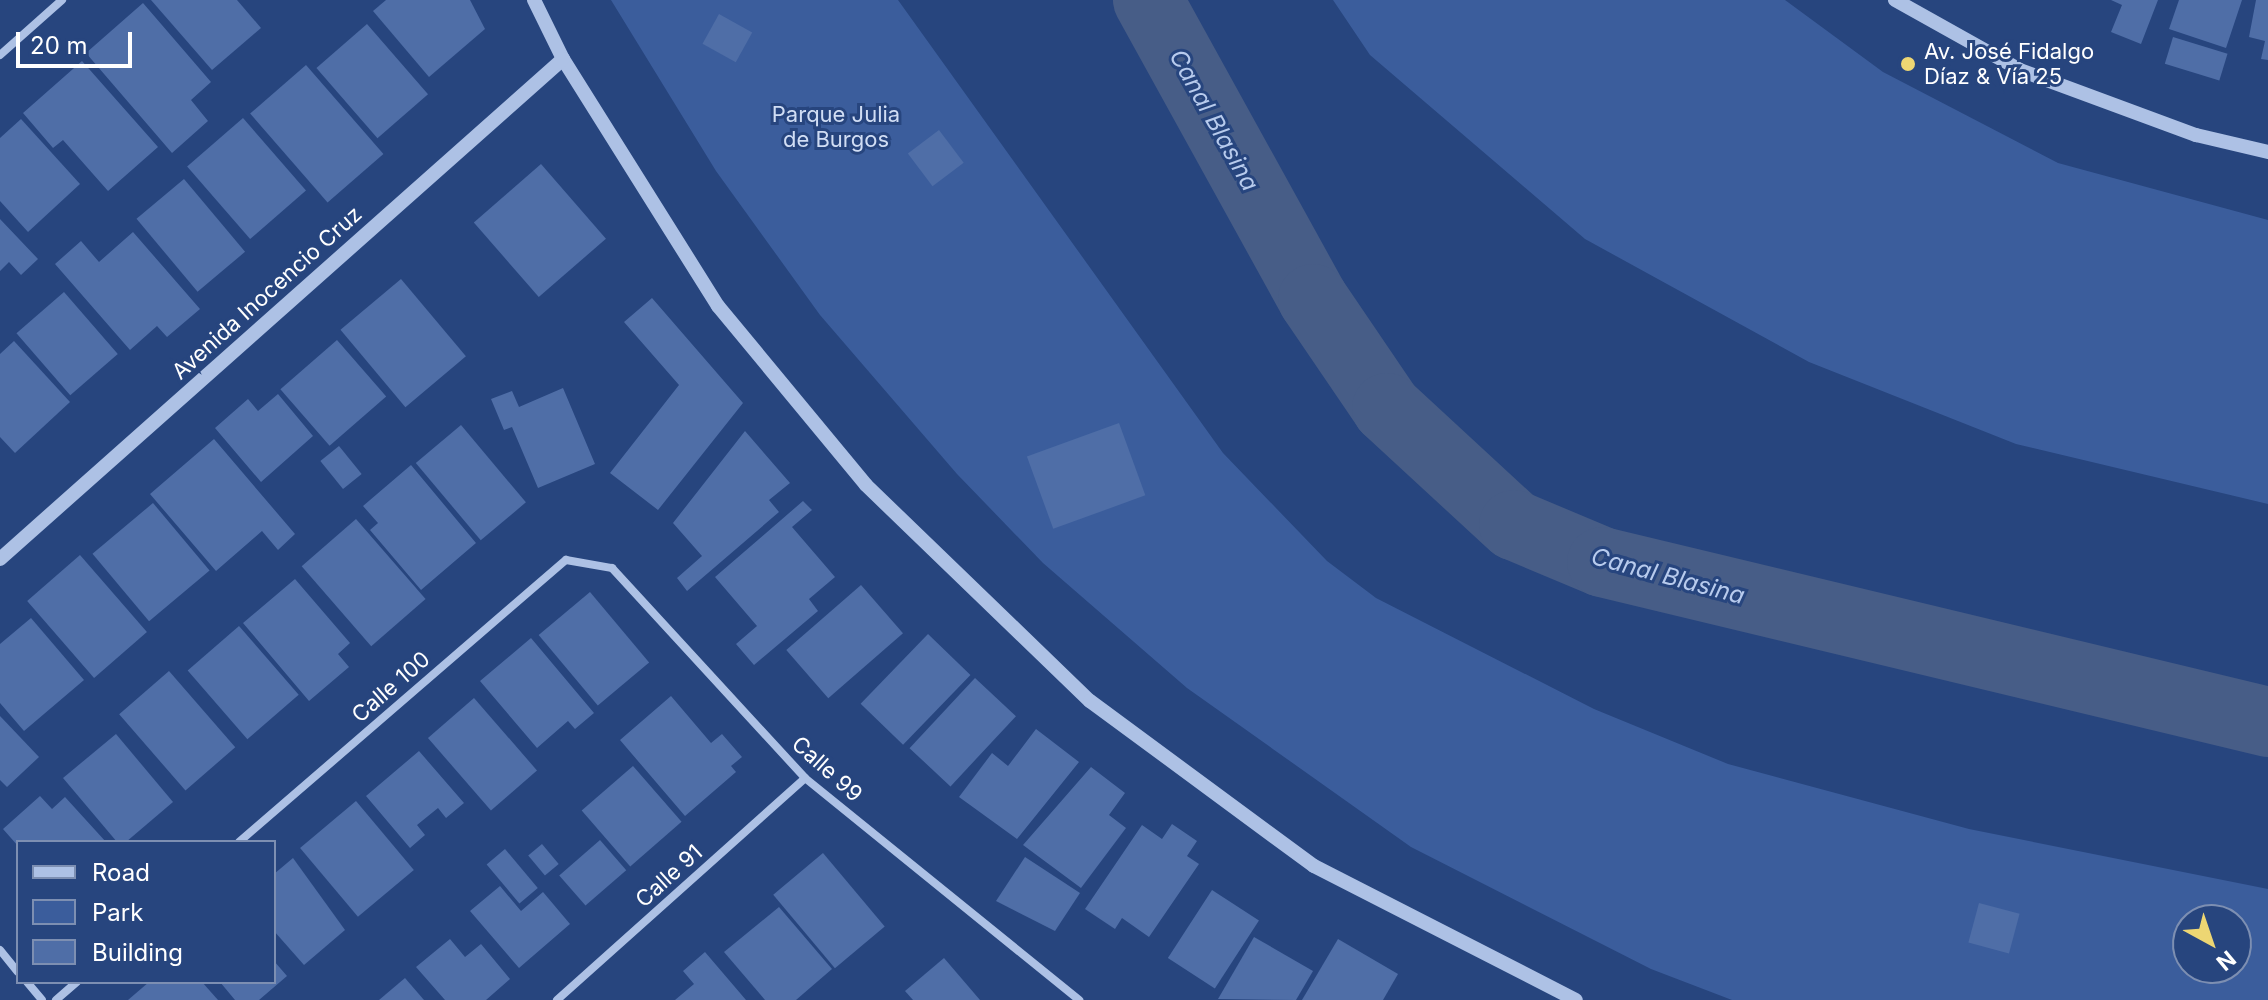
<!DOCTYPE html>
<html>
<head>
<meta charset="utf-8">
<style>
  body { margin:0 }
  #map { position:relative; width:2268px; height:1000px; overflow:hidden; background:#27457e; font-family:Inter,sans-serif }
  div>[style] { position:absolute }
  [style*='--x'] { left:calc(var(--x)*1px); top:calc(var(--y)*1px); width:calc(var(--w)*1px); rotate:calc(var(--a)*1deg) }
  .green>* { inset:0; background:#3b5d9c }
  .river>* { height:70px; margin:-35px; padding:0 35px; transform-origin:35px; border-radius:35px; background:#475d87 }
  .building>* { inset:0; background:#4f6ea7; transform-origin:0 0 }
  .minor>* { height:8px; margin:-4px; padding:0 4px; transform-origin:4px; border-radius:4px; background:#adc1e5 }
  .tertiary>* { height:14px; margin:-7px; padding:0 7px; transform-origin:7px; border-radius:7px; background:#adc1e5 }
  .dots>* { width:22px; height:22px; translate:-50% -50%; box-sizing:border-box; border:4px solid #27457e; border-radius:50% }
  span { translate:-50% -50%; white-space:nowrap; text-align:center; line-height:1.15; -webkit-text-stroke:6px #27457e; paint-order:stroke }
  .poi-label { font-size:22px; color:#fff }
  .left { translate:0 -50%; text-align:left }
  .park-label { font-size:22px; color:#d0ddf4 }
  .street-label { font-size:22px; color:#fff }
  .water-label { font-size:24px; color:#b8cbed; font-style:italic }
  .legend { position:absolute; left:16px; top:840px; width:260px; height:144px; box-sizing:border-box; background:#27457e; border:2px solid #7d8fb2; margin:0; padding:10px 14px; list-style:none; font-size:24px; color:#fff }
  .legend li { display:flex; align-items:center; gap:16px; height:40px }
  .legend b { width:40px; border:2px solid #7d8fb2 }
  .north { position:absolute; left:2172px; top:904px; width:80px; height:80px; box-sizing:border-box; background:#27457e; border:2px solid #7d8fb2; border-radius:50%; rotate:140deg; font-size:22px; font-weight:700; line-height:32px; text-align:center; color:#fff }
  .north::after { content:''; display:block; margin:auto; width:28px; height:36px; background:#edd673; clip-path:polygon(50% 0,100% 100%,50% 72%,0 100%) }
  .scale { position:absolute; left:16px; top:32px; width:116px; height:36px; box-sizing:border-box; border:4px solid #fff; border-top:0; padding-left:10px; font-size:24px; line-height:28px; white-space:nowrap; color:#fff; -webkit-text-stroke:6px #27457e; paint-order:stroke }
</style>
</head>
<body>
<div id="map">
  <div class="green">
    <div style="clip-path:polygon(evenodd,611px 0,898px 0,1223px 453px,1327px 561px,1376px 598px,1594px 709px,1728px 764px,1969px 829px,2268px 889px,2268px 1000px,1732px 1000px,1651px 969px,1411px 847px,1187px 688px,1043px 563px,957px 474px,820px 315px,716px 171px,611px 0,2188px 920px,2236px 920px,2236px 968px,2188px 968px,2188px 920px)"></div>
    <div style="clip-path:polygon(1333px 0,1785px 0,1883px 72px,2058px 163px,2268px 220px,2268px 504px,2016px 444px,1809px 362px,1585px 239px,1370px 55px)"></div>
  </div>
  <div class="river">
    <div style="--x:1148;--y:0;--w:342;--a:61.1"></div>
    <div style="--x:1313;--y:299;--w:132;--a:55.8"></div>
    <div style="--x:1387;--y:408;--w:173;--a:42.7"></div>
    <div style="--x:1514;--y:525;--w:95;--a:22.8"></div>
    <div style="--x:1602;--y:562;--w:685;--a:13.51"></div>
  </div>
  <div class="building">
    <div style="clip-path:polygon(151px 0,237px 0,261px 28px,212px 70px)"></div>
    <div style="clip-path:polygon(386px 0,470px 0,485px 29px,429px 77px,373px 11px)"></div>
    <div style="clip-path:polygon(2111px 0,2158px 0,2141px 44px,2111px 32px,2122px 5px)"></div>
    <div style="clip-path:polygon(2179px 0,2242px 0,2226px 48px,2169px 29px)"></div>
    <div style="clip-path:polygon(2256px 0,2268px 0,2268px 60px,2261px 59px,2265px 41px,2249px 37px)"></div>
    <div style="clip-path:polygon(143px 3px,211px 82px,191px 100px,208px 121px,172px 153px,86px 53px)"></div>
    <div style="left:719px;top:14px;width:38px;height:34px;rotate:29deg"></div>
    <div style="left:367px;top:24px;width:93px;height:67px;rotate:49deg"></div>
    <div style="left:2173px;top:37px;width:57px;height:28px;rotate:17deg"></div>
    <div style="clip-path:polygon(82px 61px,158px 147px,108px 191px,63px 140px,53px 148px,23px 113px)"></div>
    <div style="left:306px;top:65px;width:118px;height:74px;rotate:49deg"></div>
    <div style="left:243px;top:118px;width:96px;height:74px;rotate:49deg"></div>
    <div style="clip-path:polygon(21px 119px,80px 184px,28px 232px,0 201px,0 138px)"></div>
    <div style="left:939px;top:130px;width:41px;height:39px;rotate:53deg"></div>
    <div style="left:541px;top:164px;width:99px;height:89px;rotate:49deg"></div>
    <div style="left:184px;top:179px;width:95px;height:62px;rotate:50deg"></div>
    <div style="clip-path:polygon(0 219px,38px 259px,21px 275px,9px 262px,0 271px)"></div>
    <div style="clip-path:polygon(133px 232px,200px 309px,167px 337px,157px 326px,130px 350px,55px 264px,81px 241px,99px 262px)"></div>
    <div style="left:401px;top:279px;width:101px;height:79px;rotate:50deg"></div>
    <div style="left:64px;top:292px;width:82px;height:63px;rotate:49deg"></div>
    <div style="clip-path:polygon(652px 298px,743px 403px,658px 510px,610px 473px,679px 385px,624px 322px)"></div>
    <div style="left:337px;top:340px;width:75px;height:75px;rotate:49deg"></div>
    <div style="clip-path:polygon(14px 341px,70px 402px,15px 453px,0 437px,0 354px)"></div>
    <div style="clip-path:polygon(563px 388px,595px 464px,538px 488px,512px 427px,504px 430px,491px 399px,512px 391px,519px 407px)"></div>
    <div style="clip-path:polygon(278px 394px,313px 436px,261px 482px,215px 428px,248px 399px,258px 411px)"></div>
    <div style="left:1119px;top:423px;width:77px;height:98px;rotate:70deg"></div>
    <div style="left:461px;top:425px;width:101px;height:59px;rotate:50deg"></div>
    <div style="clip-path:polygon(745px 431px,790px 483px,769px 500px,779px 512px,687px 591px,677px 578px,702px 556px,673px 523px)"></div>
    <div style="clip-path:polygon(214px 439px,295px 534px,278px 550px,262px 531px,216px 571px,150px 494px)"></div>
    <div style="left:339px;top:446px;width:36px;height:24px;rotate:51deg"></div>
    <div style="clip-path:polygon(411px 465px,476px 543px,421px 590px,370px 530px,378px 523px,363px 506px)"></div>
    <div style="clip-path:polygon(803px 501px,812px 510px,792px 527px,835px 577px,809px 599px,818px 611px,754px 665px,736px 644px,757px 626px,715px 577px)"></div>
    <div style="left:153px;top:503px;width:88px;height:79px;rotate:50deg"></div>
    <div style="left:356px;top:519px;width:106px;height:72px;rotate:49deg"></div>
    <div style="left:80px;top:555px;width:102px;height:70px;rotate:49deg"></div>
    <div style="clip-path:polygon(295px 579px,350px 643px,338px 654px,349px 667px,309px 701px,243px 623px)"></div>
    <div style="left:861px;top:585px;width:64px;height:99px;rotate:49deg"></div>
    <div style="left:590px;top:592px;width:92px;height:67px;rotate:50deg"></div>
    <div style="clip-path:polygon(31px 618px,84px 680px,24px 731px,0 703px,0 644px)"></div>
    <div style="left:239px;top:626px;width:91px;height:68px;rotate:49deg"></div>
    <div style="left:928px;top:634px;width:59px;height:97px;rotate:44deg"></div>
    <div style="clip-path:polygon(531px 638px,594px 713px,575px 729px,568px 721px,537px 748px,480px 681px)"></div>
    <div style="left:169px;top:671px;width:101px;height:66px;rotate:49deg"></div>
    <div style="left:975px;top:678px;width:56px;height:96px;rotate:43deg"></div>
    <div style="clip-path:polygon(671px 696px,711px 743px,722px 734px,742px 757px,731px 766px,736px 772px,685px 816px,620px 740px)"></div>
    <div style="left:474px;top:698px;width:96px;height:61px;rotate:49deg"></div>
    <div style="clip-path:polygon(0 716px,39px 757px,7px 787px,0 780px)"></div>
    <div style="clip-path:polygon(1036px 729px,1079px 762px,1017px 839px,959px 797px,992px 753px,1008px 766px)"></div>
    <div style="clip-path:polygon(116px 734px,173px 802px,126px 842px,117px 842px,63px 778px)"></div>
    <div style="clip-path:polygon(419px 751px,464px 803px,446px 818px,438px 808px,417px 825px,425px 835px,410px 848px,366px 796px)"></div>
    <div style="left:633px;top:766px;width:74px;height:68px;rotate:49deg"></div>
    <div style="clip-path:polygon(1091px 767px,1125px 793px,1109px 815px,1126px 828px,1081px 888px,1023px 845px)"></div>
    <div style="clip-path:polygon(40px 796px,52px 809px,65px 797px,106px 842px,18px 846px,3px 829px)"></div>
    <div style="left:356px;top:801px;width:90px;height:73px;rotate:50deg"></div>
    <div style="clip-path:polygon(1172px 824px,1197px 841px,1187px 856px,1199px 864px,1149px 937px,1122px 918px,1115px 929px,1085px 909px,1142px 825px,1162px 839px)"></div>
    <div style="left:600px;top:840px;width:40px;height:54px;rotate:49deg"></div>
    <div style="left:542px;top:844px;width:26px;height:18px;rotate:50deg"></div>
    <div style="left:505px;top:849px;width:51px;height:24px;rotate:50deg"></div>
    <div style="left:823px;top:853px;width:96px;height:65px;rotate:50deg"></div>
    <div style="clip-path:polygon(1025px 857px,1080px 893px,1055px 931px,996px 901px)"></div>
    <div style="clip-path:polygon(293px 858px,345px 930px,304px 965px,274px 931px,274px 874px)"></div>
    <div style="clip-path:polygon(500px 886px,521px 911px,543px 892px,570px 924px,519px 968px,470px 911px)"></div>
    <div style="left:1212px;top:890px;width:56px;height:81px;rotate:33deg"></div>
    <div style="left:1979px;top:903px;width:42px;height:41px;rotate:15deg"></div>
    <div style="clip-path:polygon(779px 907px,832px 969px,796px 1000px,765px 1000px,724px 952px)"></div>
    <div style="clip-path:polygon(1254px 937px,1313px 971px,1296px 1000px,1218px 999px)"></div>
    <div style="clip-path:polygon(450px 939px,465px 957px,481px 944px,510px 979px,486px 1000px,445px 1000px,416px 967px)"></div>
    <div style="clip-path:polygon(1338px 939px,1398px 974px,1383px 1000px,1302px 1000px)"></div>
    <div style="clip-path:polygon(705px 952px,746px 1000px,675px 1000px,694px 984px,683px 971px)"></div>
    <div style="clip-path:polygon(944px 958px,980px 1000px,913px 1000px,905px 991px)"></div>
    <div style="clip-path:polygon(274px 961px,287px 976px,259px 1000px,235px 1000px,220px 982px,274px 982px)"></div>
    <div style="clip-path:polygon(405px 978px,424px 1000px,379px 1000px)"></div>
    <div style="clip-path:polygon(149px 982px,202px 982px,218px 1000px,128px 1000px)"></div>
  </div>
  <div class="minor">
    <div style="--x:0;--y:55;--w:83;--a:-41.6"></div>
    <div style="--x:239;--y:842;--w:432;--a:-40.8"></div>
    <div style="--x:566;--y:560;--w:47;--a:9.9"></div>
    <div style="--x:612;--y:568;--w:285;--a:47.4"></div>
    <div style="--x:805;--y:778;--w:353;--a:39"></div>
    <div style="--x:0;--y:950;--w:28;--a:51"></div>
    <div style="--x:27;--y:982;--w:23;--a:50"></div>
    <div style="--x:56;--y:1000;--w:28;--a:-41"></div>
    <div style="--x:557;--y:1000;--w:333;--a:-41.8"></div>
  </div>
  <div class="tertiary">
    <div style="--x:534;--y:0;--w:66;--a:63.8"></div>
    <div style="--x:563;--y:59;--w:292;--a:57.9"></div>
    <div style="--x:718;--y:306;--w:232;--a:50.4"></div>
    <div style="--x:866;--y:485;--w:311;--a:44"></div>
    <div style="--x:1090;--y:701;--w:278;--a:36.4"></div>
    <div style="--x:1314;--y:866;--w:294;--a:27.1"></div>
    <div style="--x:1895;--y:0;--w:143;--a:29.2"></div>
    <div style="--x:2020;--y:70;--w:188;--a:20.3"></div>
    <div style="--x:2196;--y:135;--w:74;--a:13.3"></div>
    <div style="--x:0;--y:559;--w:753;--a:-41.61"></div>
  </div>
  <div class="dots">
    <div style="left:1908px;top:64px;background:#edd673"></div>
  </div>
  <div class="poi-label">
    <span class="left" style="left:1924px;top:64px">Av. José Fidalgo<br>Díaz &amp; Vía 25</span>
  </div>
  <div class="park-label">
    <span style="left:836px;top:127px">Parque Julia<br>de Burgos</span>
  </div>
  <div class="street-label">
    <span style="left:267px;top:293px;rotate:-42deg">Avenida Inocencio Cruz</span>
    <span style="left:391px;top:687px;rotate:-41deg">Calle 100</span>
    <span style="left:827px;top:769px;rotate:42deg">Calle 99</span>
    <span style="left:669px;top:876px;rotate:-42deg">Calle 91</span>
  </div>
  <div class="water-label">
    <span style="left:1214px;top:120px;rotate:61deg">Canal Blasina</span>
    <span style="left:1668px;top:576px;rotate:15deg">Canal Blasina</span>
  </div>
  <ul class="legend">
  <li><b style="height:10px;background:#adc1e5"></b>Road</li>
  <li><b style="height:22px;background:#3b5d9c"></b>Park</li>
  <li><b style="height:22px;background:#4f6ea7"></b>Building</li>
  </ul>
  <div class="north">N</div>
  <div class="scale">20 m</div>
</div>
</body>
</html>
